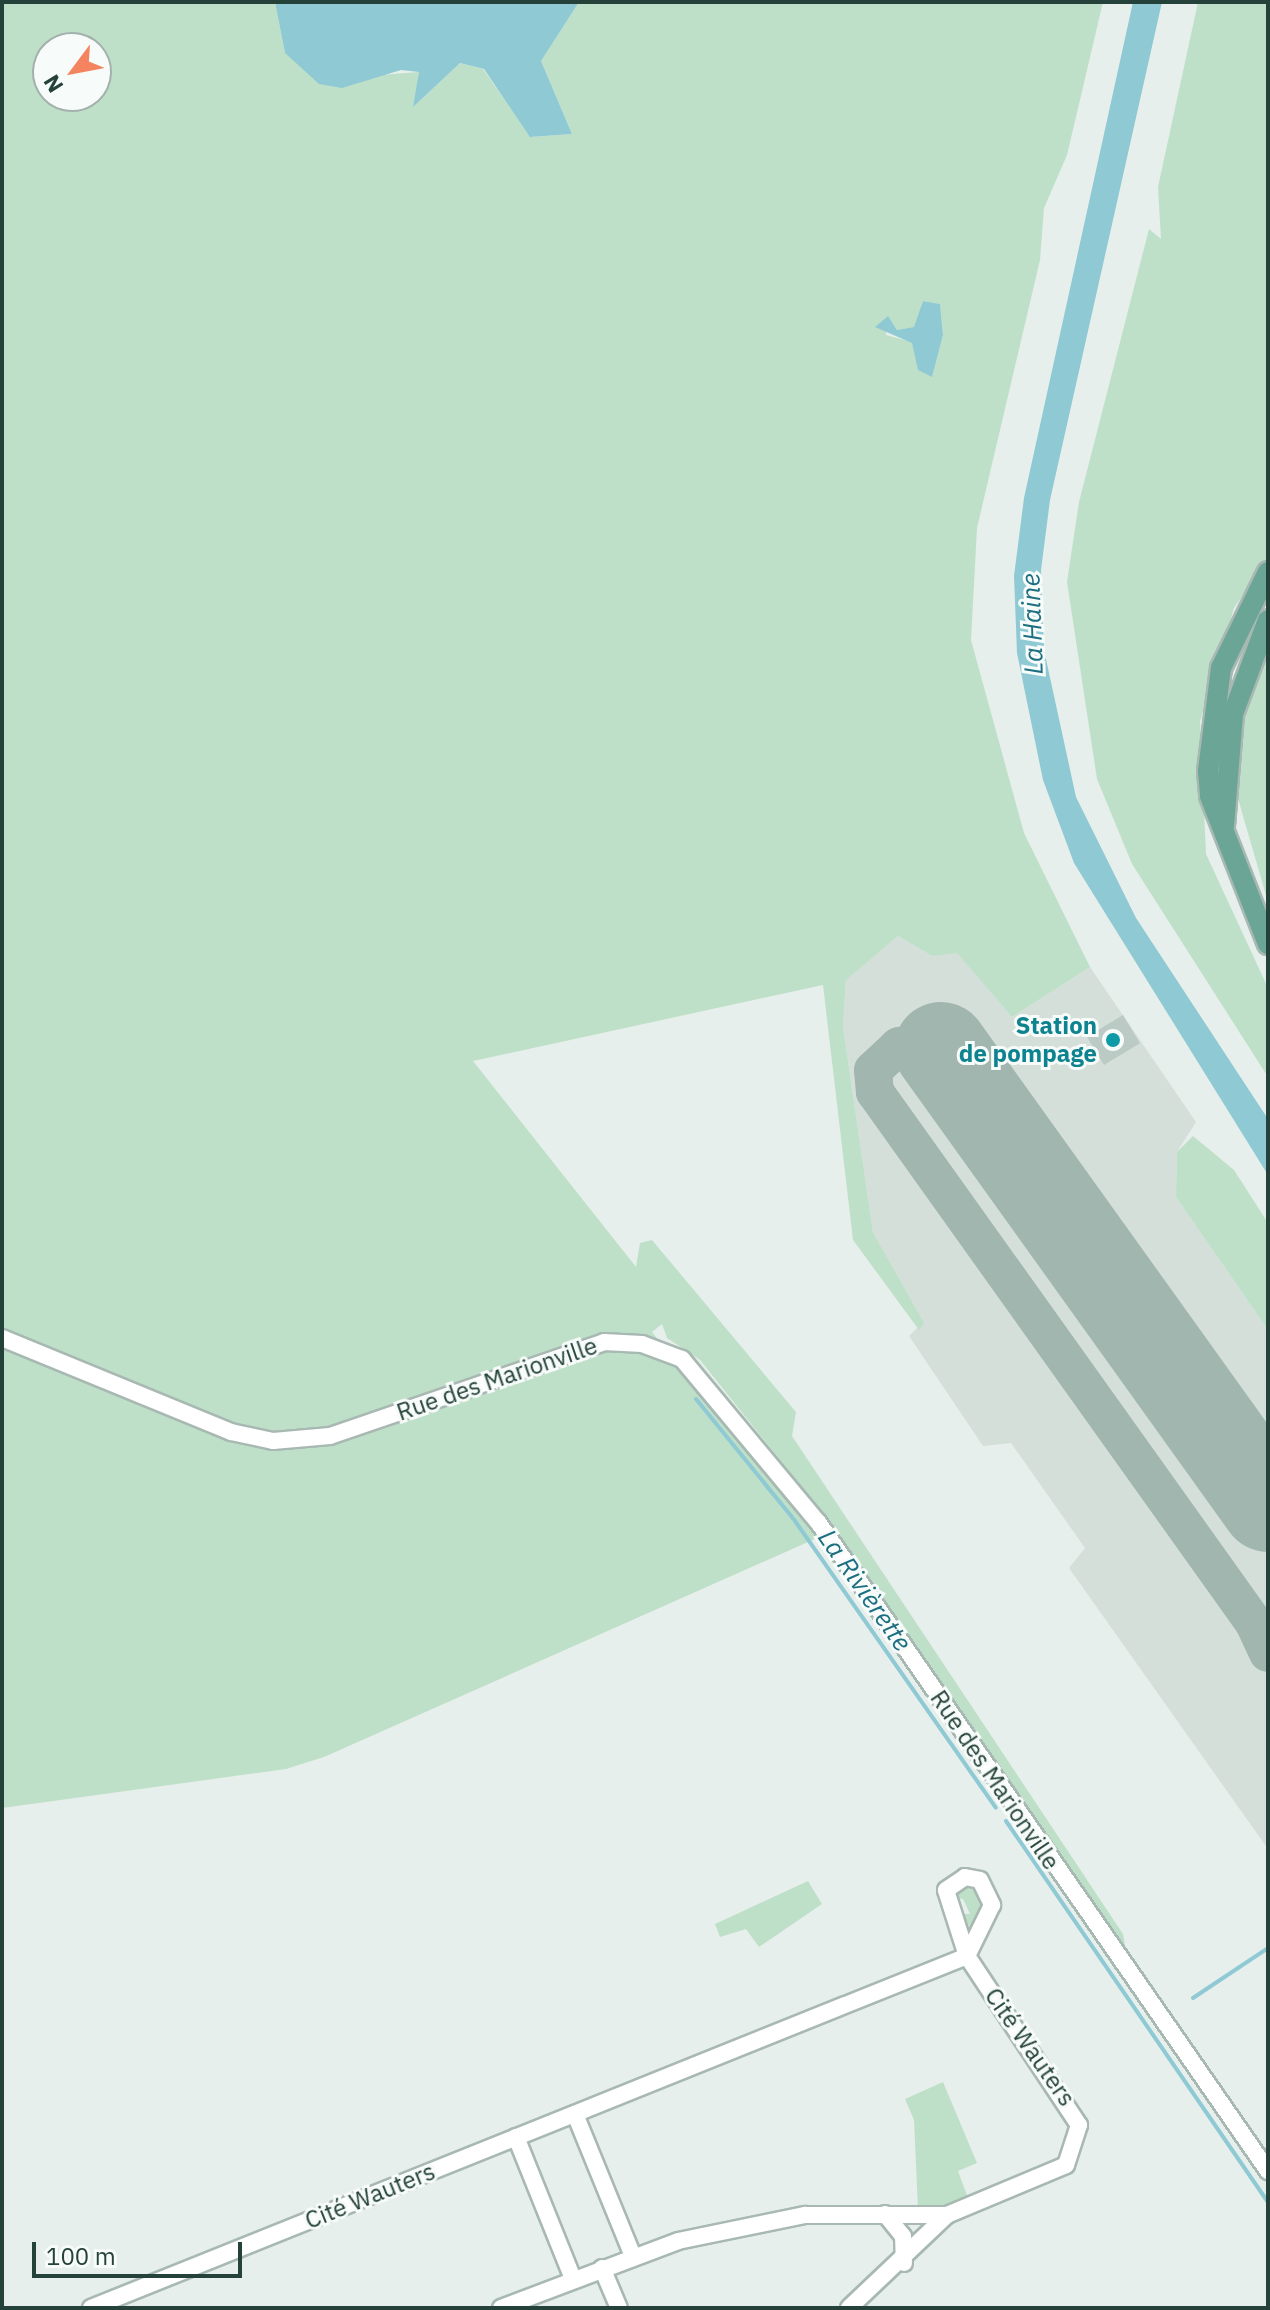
<!DOCTYPE html>
<html>
<head>
<meta charset="utf-8">
<style>
  body { margin:0 }
  #map { position:relative; width:1270px; height:2310px; overflow:hidden; background:#e6efeb; font-family:"IBM Plex Sans",sans-serif }
  div>[style] { position:absolute }
  [style*='--x'] { left:calc(var(--x)*1px); top:calc(var(--y)*1px); width:calc(var(--w)*1px); rotate:calc(var(--a)*1deg) }
  .built>* { inset:0; background:#d4dfda }
  .green>* { inset:0; background:#bfe0c8 }
  .water>* { inset:0; background:#8ec9d4 }
  .stream>* { height:4px; margin:-2px; padding:0 2px; transform-origin:2px; border-radius:2px; background:#8ec9d4 }
  .taxiway>* { height:38px; margin:-19px; padding:0 19px; transform-origin:19px; border-radius:19px; background:#a2b6b0 }
  .runway>* { height:94px; margin:-47px; padding:0 47px; transform-origin:47px; border-radius:47px; background:#a2b6b0 }
  .building>* { inset:0; background:#bbcac4; transform-origin:0 0 }
  .roads { filter:drop-shadow(2px 0 #a8b8b2) drop-shadow(-2px 0 #a8b8b2) drop-shadow(0 2px #a8b8b2) drop-shadow(0 -2px #a8b8b2) }
  .minor>* { height:16px; margin:-8px; padding:0 8px; transform-origin:8px; border-radius:8px; background:#fff }
  .major>* { height:20px; margin:-10px; padding:0 10px; transform-origin:10px; border-radius:10px; background:#6aa596 }
  .dots>* { width:22px; height:22px; translate:-50% -50%; box-sizing:border-box; border:4px solid #f7fbf9; border-radius:50% }
  span { translate:-50% -50%; white-space:nowrap; text-align:center; line-height:1.15; -webkit-text-stroke:6px #f7fbf9; paint-order:stroke }
  .culture-label { font-size:24px; color:#0d838f; font-weight:700 }
  .right { translate:-100% -50%; text-align:right }
  .street-label { font-size:24px; color:#24423a }
  .water-label { font-size:26px; color:#1c6f80; font-style:italic }
  .frame { position:absolute; inset:0; border:4px solid #24423a; pointer-events:none }
  .north { position:absolute; left:32px; top:32px; width:80px; height:80px; box-sizing:border-box; background:#f7fbf9; border:2px solid #a3b1ad; border-radius:50%; rotate:238deg; font-size:22px; font-weight:700; line-height:32px; text-align:center; color:#24423a }
  .north::after { content:''; display:block; margin:auto; width:28px; height:36px; background:#f4845f; clip-path:polygon(50% 0,100% 100%,50% 72%,0 100%) }
  .scale { position:absolute; left:32px; top:2242px; width:210px; height:36px; box-sizing:border-box; border:4px solid #24423a; border-top:0; padding-left:10px; font-size:24px; line-height:28px; white-space:nowrap; color:#24423a; -webkit-text-stroke:6px #f7fbf9; paint-order:stroke }
</style>
</head>
<body>
<div id="map">
  <div class="built">
    <div style="clip-path:polygon(898px 936px,932px 956px,957px 952px,1012px 1017px,1090px 967px,1196px 1122px,1177px 1152px,1176px 1197px,1268px 1330px,1268px 1849px,1069px 1568px,1085px 1548px,1011px 1443px,983px 1446px,909px 1336px,923px 1322px,873px 1232px,843px 1027px,846px 979px)"></div>
  </div>
  <div class="green">
    <div style="clip-path:polygon(evenodd,2px 2px,275px 2px,285px 53px,379px 75px,419px 72px,415px 105px,460px 63px,483px 69px,531px 137px,572px 134px,541px 61px,579px 2px,1103px 2px,1067px 155px,1044px 208px,1040px 260px,977px 528px,971px 640px,1024px 833px,1090px 967px,1012px 1017px,957px 953px,932px 956px,898px 936px,846px 980px,843px 1027px,873px 1232px,924px 1323px,919px 1330px,853px 1240px,823px 985px,473px 1061px,636px 1267px,640px 1243px,652px 1240px,796px 1412px,792px 1436px,1123px 1934px,1127px 1956px,829px 1521px,700px 1360px,667px 1338px,662px 1324px,652px 1332px,817px 1538px,324px 1757px,286px 1769px,2px 1808px,2px 2px,48px 48px,96px 48px,96px 96px,48px 96px,48px 48px,2px 2px,923px 301px,940px 304px,943px 335px,932px 376px,919px 370px,912px 342px,886px 335px,888px 317px,897px 330px,915px 327px,923px 301px)"></div>
    <div style="clip-path:polygon(1198px 2px,1268px 2px,1268px 559px,1234px 608px,1200px 722px,1206px 854px,1268px 988px,1268px 1077px,1132px 864px,1097px 779px,1067px 582px,1079px 502px,1149px 229px,1161px 239px,1158px 187px)"></div>
    <div style="clip-path:polygon(1268px 636px,1268px 902px,1234px 785px,1242px 701px)"></div>
    <div style="clip-path:polygon(1193px 1136px,1234px 1170px,1268px 1223px,1268px 1330px,1176px 1197px,1177px 1152px)"></div>
    <div style="clip-path:polygon(808px 1881px,822px 1904px,759px 1947px,746px 1929px,720px 1937px,715px 1924px)"></div>
    <div style="clip-path:polygon(961px 1883px,974px 1887px,981px 1905px,973px 1932px,961px 1914px,970px 1914px,963px 1899px,955px 1898px)"></div>
    <div style="clip-path:polygon(943px 2082px,977px 2163px,958px 2171px,968px 2198px,942px 2210px,918px 2209px,914px 2120px,905px 2099px)"></div>
  </div>
  <div class="water">
    <div style="clip-path:polygon(275px 2px,579px 2px,541px 61px,572px 134px,530px 137px,484px 69px,460px 63px,413px 107px,419px 72px,401px 70px,342px 88px,319px 84px,285px 53px)"></div>
    <div style="clip-path:polygon(1133px 2px,1162px 2px,1050px 500px,1041px 570px,1044px 650px,1076px 797px,1136px 918px,1268px 1119px,1268px 1175px,1074px 863px,1043px 780px,1017px 653px,1014px 576px,1024px 498px)"></div>
    <div style="clip-path:polygon(923px 301px,940px 304px,943px 335px,932px 377px,918px 370px,912px 343px,875px 327px,888px 316px,897px 330px,914px 327px)"></div>
  </div>
  <div class="stream">
    <div style="--x:696;--y:1399;--w:157;--a:50.9"></div>
    <div style="--x:795;--y:1521;--w:350;--a:55"></div>
    <div style="--x:1006;--y:1821;--w:462;--a:55.5"></div>
    <div style="--x:1193;--y:1998;--w:90;--a:-33.7"></div>
  </div>
  <div class="taxiway">
    <div style="--x:941;--y:1049;--w:16;--a:-145"></div>
    <div style="--x:928;--y:1040;--w:30;--a:168"></div>
    <div style="--x:899;--y:1046;--w:35;--a:137"></div>
    <div style="--x:873;--y:1070;--w:22;--a:85"></div>
    <div style="--x:875;--y:1092;--w:652;--a:54.48"></div>
    <div style="--x:1254;--y:1623;--w:33;--a:65"></div>
  </div>
  <div class="runway">
    <div style="--x:941;--y:1049;--w:561;--a:54.36"></div>
  </div>
  <div class="building">
    <div style="left:1123px;top:1015px;width:33px;height:42px;rotate:59deg"></div>
  </div>
  <div class="roads">
    <div class="minor">
      <div style="--x:2;--y:1338;--w:248;--a:22.3"></div>
      <div style="--x:231;--y:1432;--w:43;--a:12.1"></div>
      <div style="--x:273;--y:1441;--w:57;--a:-5"></div>
      <div style="--x:330;--y:1436;--w:290;--a:-18.9"></div>
      <div style="--x:604;--y:1342;--w:38;--a:3"></div>
      <div style="--x:642;--y:1344;--w:43;--a:20.6"></div>
      <div style="--x:682;--y:1359;--w:212;--a:50.2"></div>
      <div style="--x:818;--y:1522;--w:790;--a:55.26"></div>
      <div style="--x:575;--y:2114;--w:153;--a:67.8"></div>
      <div style="--x:516;--y:2137;--w:153;--a:68.1"></div>
      <div style="--x:885;--y:2214;--w:28;--a:51"></div>
      <div style="--x:903;--y:2236;--w:27;--a:88"></div>
      <div style="--x:602;--y:2268;--w:43;--a:67"></div>
      <div style="--x:91;--y:2308;--w:944;--a:-21.89"></div>
      <div style="--x:967;--y:1956;--w:69;--a:-107.7"></div>
      <div style="--x:946;--y:1890;--w:23;--a:-34"></div>
      <div style="--x:965;--y:1877;--w:15;--a:11"></div>
      <div style="--x:980;--y:1880;--w:28;--a:64"></div>
      <div style="--x:992;--y:1905;--w:57;--a:116.1"></div>
      <div style="--x:967;--y:1956;--w:203;--a:56.5"></div>
      <div style="--x:1079;--y:2125;--w:42;--a:108"></div>
      <div style="--x:1066;--y:2165;--w:129;--a:157.2"></div>
      <div style="--x:947;--y:2215;--w:135;--a:136.5"></div>
      <div style="--x:501;--y:2308;--w:189;--a:-20.7"></div>
      <div style="--x:678;--y:2241;--w:130;--a:-11.6"></div>
      <div style="--x:805;--y:2215;--w:142;--a:0"></div>
    </div>
    <div class="major">
      <div style="--x:1268;--y:572;--w:107;--a:116.1"></div>
      <div style="--x:1221;--y:668;--w:104;--a:97.2"></div>
      <div style="--x:1208;--y:771;--w:25;--a:85"></div>
      <div style="--x:1210;--y:796;--w:159;--a:68.6"></div>
      <div style="--x:1224;--y:826;--w:112;--a:-85.4"></div>
      <div style="--x:1233;--y:714;--w:100;--a:-69.6"></div>
    </div>
  </div>
  <div class="dots">
    <div style="left:1113px;top:1040px;background:#0f9aa8"></div>
  </div>
  <div class="culture-label">
    <span class="right" style="left:1097px;top:1040px">Station<br>de pompage</span>
  </div>
  <div class="street-label">
    <span style="left:497px;top:1379px;rotate:-19deg">Rue des Marionville</span>
    <span style="left:995px;top:1780px;rotate:56deg">Rue des Marionville</span>
    <span style="left:1030px;top:2047px;rotate:55deg">Cité Wauters</span>
    <span style="left:370px;top:2196px;rotate:-22deg">Cité Wauters</span>
  </div>
  <div class="water-label">
    <span style="left:1032px;top:624px;rotate:-92deg">La Haine</span>
    <span style="left:865px;top:1590px;rotate:55deg">La Rivièrette</span>
  </div>
  <div class="frame"></div>
  <div class="north">N</div>
  <div class="scale">100 m</div>
</div>
</body>
</html>
